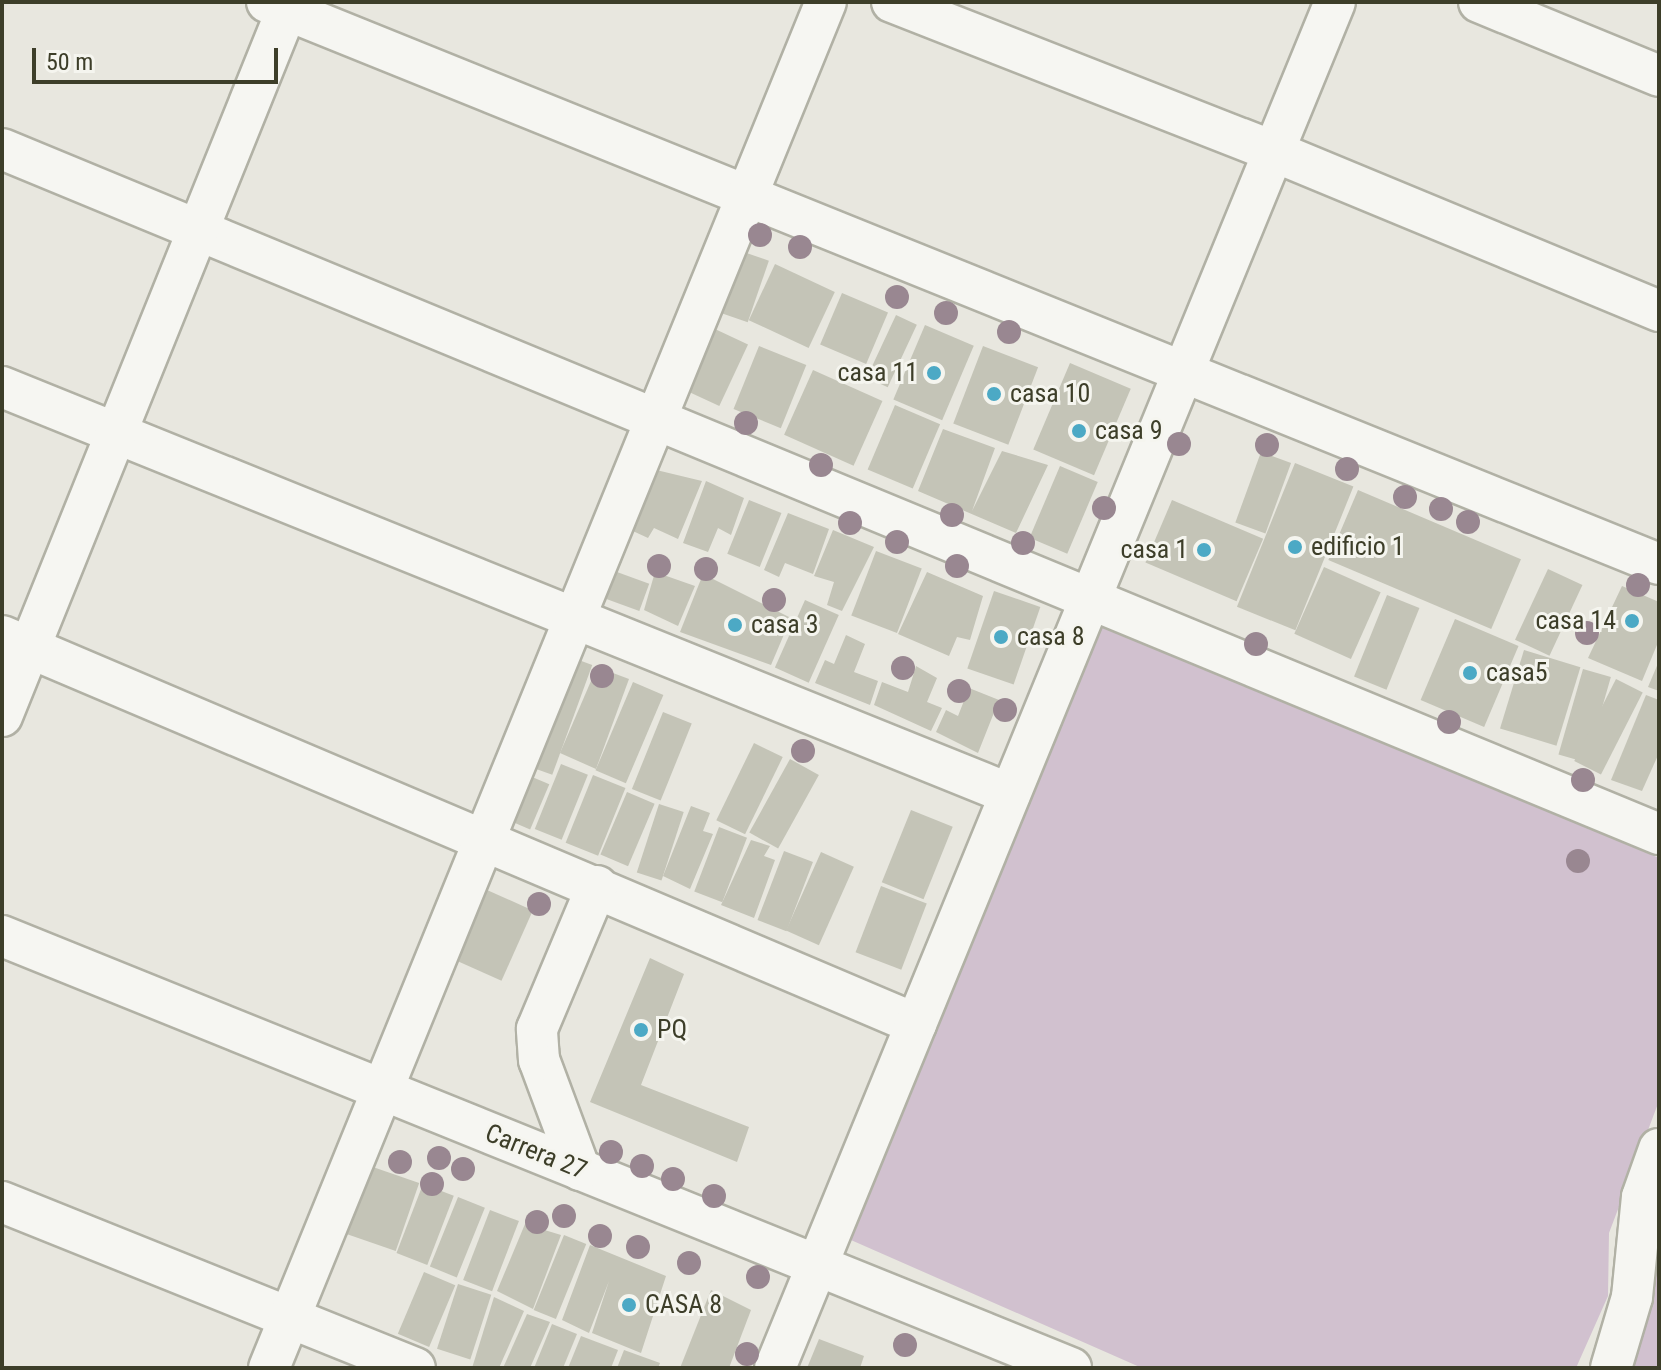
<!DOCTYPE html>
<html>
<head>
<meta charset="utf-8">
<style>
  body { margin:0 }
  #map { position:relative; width:1661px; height:1370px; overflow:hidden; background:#e8e7df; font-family:"Roboto Condensed",sans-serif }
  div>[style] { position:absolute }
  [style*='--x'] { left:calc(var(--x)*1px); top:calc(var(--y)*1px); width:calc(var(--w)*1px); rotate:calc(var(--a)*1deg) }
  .green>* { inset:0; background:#d1c1cf }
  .building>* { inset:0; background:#c4c4b7; transform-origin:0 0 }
  .roads { filter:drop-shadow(2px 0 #b1b1a5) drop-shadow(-2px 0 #b1b1a5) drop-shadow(0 2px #b1b1a5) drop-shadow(0 -2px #b1b1a5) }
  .minor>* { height:40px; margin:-20px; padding:0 20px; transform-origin:20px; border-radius:20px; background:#f6f6f2 }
  .trees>* { width:24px; height:24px; margin:-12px; border-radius:50%; background:#998791 }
  .dots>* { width:22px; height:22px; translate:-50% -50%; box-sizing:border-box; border:4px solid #f5f5ef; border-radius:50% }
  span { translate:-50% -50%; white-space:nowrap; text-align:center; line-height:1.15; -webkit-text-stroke:6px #f5f5ef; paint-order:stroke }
  .poi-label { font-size:26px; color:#3d3e29 }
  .right { translate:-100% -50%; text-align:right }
  .left { translate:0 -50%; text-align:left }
  .street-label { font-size:26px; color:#3d3e29 }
  .frame { position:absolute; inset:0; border:4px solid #3d3e29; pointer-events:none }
  .scale { position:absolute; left:32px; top:48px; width:246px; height:36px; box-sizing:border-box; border:4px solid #3d3e29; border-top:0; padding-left:10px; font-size:24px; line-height:28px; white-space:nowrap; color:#3d3e29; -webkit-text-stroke:6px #f5f5ef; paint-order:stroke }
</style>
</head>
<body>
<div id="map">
  <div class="green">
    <div style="clip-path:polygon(1096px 611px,1659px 858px,1659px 1101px,1609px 1233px,1608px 1296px,1576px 1368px,1142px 1368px,835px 1233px)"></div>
    <div style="clip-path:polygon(1659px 1208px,1659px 1368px,1593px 1368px)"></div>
  </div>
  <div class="building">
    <div style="left:732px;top:248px;width:39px;height:65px;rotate:19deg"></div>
    <div style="left:775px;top:264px;width:66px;height:62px;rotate:25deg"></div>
    <div style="left:842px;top:293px;width:50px;height:56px;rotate:23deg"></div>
    <div style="left:896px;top:315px;width:23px;height:69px;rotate:25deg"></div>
    <div style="left:700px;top:322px;width:53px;height:68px;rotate:25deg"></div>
    <div style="left:925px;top:325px;width:53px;height:81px;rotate:23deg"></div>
    <div style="left:759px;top:346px;width:51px;height:68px;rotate:22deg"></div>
    <div style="left:983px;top:346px;width:59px;height:83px;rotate:21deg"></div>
    <div style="left:1070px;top:363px;width:66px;height:94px;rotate:23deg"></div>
    <div style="left:813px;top:370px;width:76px;height:71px;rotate:24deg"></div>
    <div style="left:895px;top:405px;width:49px;height:70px;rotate:23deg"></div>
    <div style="clip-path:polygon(943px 429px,995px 448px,972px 511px,1002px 451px,1048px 465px,1016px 533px,918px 491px)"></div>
    <div style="left:1261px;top:452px;width:32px;height:75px;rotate:20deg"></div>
    <div style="left:1295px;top:463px;width:63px;height:155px;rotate:22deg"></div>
    <div style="left:1060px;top:466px;width:41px;height:78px;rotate:23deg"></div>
    <div style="clip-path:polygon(648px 468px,702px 481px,678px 539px,654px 528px,648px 538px,622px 526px)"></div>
    <div style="clip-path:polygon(706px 481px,744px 498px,731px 535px,718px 528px,708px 552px,683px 543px)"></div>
    <div style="left:1358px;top:490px;width:177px;height:76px;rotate:23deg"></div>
    <div style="left:749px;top:500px;width:35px;height:58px;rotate:22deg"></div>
    <div style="left:1172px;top:500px;width:99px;height:68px;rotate:23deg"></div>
    <div style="clip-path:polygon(788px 513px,829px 529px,813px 574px,785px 563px,779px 577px,764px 570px)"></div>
    <div style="clip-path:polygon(833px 530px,874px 547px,842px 611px,827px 605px,834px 582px,814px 576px)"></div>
    <div style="left:876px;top:551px;width:49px;height:69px;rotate:21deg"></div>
    <div style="left:1324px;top:567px;width:62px;height:73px;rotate:24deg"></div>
    <div style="left:606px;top:568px;width:46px;height:29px;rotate:20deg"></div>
    <div style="left:1548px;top:569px;width:38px;height:78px;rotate:25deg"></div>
    <div style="clip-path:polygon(655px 572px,695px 586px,678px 626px,644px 610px)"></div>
    <div style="clip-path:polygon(927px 572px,983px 596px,970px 640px,957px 637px,949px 656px,898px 634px)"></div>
    <div style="clip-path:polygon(703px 574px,791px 618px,771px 665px,680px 632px)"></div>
    <div style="clip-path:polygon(1622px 586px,1659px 602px,1659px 640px,1642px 681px,1588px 658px)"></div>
    <div style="left:994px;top:591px;width:49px;height:82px;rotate:19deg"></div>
    <div style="left:1387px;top:595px;width:35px;height:88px;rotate:22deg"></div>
    <div style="left:805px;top:600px;width:37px;height:74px;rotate:24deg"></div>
    <div style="left:1455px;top:619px;width:69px;height:88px;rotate:23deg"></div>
    <div style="clip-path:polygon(846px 635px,865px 644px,854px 672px,878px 681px,870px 705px,815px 683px,825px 660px,834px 664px)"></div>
    <div style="left:1524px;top:650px;width:59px;height:82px;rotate:17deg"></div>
    <div style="left:565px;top:655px;width:29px;height:117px;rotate:20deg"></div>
    <div style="clip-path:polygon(1659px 661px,1659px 691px,1648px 687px)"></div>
    <div style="clip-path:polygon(916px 666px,937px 678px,927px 702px,942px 708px,931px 731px,874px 705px,882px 682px,908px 692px)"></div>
    <div style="clip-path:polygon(597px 667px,629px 679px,596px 769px,560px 753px)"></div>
    <div style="left:1583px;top:669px;width:29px;height:89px;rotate:16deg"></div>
    <div style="left:1616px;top:679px;width:30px;height:92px;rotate:27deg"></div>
    <div style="left:633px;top:682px;width:33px;height:96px;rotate:23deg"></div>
    <div style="clip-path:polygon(969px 688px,999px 700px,978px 753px,936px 732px,946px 710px,958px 716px)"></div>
    <div style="clip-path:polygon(1646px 695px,1659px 700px,1659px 753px,1642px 791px,1611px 780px)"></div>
    <div style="left:663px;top:712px;width:31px;height:83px;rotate:22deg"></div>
    <div style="left:754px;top:743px;width:32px;height:86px;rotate:26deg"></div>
    <div style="left:790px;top:759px;width:33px;height:84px;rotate:29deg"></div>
    <div style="left:561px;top:764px;width:29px;height:70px;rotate:22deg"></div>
    <div style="left:518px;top:771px;width:34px;height:49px;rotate:23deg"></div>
    <div style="left:593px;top:775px;width:35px;height:73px;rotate:22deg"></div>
    <div style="left:627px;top:792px;width:30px;height:68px;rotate:23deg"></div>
    <div style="left:659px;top:804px;width:26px;height:72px;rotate:18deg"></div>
    <div style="clip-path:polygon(691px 806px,710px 813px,703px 831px,713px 834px,690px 889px,663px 876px)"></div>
    <div style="left:911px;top:810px;width:45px;height:78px;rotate:22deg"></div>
    <div style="left:719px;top:827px;width:30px;height:69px;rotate:21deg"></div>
    <div style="clip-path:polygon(751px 840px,770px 846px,764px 856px,775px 860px,754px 918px,721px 905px)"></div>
    <div style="left:784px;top:851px;width:31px;height:74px;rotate:21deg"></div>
    <div style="left:821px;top:852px;width:36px;height:86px;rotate:24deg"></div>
    <div style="left:478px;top:886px;width:60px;height:77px;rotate:24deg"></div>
    <div style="left:881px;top:886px;width:49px;height:71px;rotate:21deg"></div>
    <div style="clip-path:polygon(650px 958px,684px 974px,641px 1085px,749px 1127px,737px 1162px,590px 1102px)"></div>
    <div style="left:370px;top:1166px;width:52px;height:72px;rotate:19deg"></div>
    <div style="left:423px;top:1184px;width:33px;height:74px;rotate:21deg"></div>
    <div style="left:458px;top:1197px;width:29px;height:75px;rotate:22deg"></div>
    <div style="left:490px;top:1210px;width:31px;height:75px;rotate:21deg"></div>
    <div style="clip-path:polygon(525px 1224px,561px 1235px,533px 1309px,497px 1291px)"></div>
    <div style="left:564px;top:1235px;width:24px;height:81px;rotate:22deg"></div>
    <div style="clip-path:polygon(590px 1245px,666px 1276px,641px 1353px,592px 1333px,609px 1281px,589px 1333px,562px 1320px)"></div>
    <div style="left:424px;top:1272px;width:34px;height:67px;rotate:23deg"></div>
    <div style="left:458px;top:1284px;width:35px;height:68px;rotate:18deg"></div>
    <div style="clip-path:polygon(711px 1290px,751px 1310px,729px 1368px,680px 1368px)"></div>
    <div style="clip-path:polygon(494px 1297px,524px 1311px,499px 1368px,472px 1368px)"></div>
    <div style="clip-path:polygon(527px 1314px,550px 1322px,530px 1368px,503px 1368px)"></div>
    <div style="clip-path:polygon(552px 1324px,577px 1334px,563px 1368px,534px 1368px)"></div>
    <div style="clip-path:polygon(581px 1336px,618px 1350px,611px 1368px,568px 1368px)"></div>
    <div style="clip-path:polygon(819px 1339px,864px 1356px,860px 1368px,807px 1368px)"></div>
    <div style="clip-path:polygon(624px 1350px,660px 1363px,658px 1368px,617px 1368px)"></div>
  </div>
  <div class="roads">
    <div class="minor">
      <div style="--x:267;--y:2;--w:1501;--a:21.99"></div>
      <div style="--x:892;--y:2;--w:409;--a:21.4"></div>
      <div style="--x:1273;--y:151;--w:418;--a:22.5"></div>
      <div style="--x:1479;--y:2;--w:195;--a:22.3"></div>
      <div style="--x:2;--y:149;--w:1793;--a:22.46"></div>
      <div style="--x:2;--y:387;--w:1087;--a:21.99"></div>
      <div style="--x:2;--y:636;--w:993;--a:23"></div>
      <div style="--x:2;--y:716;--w:770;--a:-68.03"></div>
      <div style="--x:2;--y:936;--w:1153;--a:22"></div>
      <div style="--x:580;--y:1170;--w:117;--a:-110.4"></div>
      <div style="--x:539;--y:1060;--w:31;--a:-94"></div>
      <div style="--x:537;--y:1029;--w:155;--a:-67.2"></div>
      <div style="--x:2;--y:1202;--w:445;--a:21.9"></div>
      <div style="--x:269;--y:1368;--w:1475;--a:-67.82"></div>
      <div style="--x:775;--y:1368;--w:1476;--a:-67.71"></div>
      <div style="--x:1611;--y:1368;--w:74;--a:-73.5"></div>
      <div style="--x:1632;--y:1297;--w:100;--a:-84.3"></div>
      <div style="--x:1642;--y:1197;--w:51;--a:-70.5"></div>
    </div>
  </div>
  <div class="trees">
    <div style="left:760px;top:235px"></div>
    <div style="left:800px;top:247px"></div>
    <div style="left:897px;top:297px"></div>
    <div style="left:946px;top:313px"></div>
    <div style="left:1009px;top:332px"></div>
    <div style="left:746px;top:423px"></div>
    <div style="left:1179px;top:444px"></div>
    <div style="left:1267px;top:445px"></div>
    <div style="left:821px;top:465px"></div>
    <div style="left:1347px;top:469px"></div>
    <div style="left:1405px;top:497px"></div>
    <div style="left:1104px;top:508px"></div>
    <div style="left:1441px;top:509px"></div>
    <div style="left:952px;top:515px"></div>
    <div style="left:1468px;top:522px"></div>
    <div style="left:850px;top:523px"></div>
    <div style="left:897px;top:542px"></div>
    <div style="left:1023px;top:543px"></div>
    <div style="left:659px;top:566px"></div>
    <div style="left:957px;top:566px"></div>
    <div style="left:706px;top:569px"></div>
    <div style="left:1638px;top:585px"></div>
    <div style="left:774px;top:600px"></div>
    <div style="left:1587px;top:633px"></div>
    <div style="left:1256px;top:644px"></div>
    <div style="left:903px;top:668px"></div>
    <div style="left:602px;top:676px"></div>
    <div style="left:959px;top:691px"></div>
    <div style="left:1005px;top:710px"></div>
    <div style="left:1449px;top:722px"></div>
    <div style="left:803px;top:751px"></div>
    <div style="left:1583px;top:780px"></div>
    <div style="left:1578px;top:861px"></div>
    <div style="left:539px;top:904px"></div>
    <div style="left:611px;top:1152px"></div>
    <div style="left:439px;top:1158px"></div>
    <div style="left:400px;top:1162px"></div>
    <div style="left:642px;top:1166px"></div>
    <div style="left:463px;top:1169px"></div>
    <div style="left:673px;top:1179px"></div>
    <div style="left:432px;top:1184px"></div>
    <div style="left:714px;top:1196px"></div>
    <div style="left:564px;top:1216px"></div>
    <div style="left:537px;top:1222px"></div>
    <div style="left:600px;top:1236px"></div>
    <div style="left:638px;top:1247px"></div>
    <div style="left:689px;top:1263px"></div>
    <div style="left:758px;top:1277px"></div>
    <div style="left:905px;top:1345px"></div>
    <div style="left:747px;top:1354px"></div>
  </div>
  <div class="dots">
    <div style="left:934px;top:373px;background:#4ca9c5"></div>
    <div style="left:994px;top:394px;background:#4ca9c5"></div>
    <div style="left:1079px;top:431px;background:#4ca9c5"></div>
    <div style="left:1295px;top:547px;background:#4ca9c5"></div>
    <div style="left:1204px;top:550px;background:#4ca9c5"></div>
    <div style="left:1632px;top:621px;background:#4ca9c5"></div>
    <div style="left:735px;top:625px;background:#4ca9c5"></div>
    <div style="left:1001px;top:637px;background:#4ca9c5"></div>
    <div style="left:1470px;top:673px;background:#4ca9c5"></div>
    <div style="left:641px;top:1030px;background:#4ca9c5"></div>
    <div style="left:629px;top:1305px;background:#4ca9c5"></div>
  </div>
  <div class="poi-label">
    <span class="right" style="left:918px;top:373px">casa 11</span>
    <span class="left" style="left:1010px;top:394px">casa 10</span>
    <span class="left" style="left:1095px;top:431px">casa 9</span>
    <span class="left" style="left:1311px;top:547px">edificio 1</span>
    <span class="right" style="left:1188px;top:550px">casa 1</span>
    <span class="right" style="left:1616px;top:621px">casa 14</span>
    <span class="left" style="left:751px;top:625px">casa 3</span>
    <span class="left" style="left:1017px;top:637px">casa 8</span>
    <span class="left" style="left:1486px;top:673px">casa5</span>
    <span class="left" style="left:657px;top:1030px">PQ</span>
    <span class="left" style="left:645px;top:1305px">CASA 8</span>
  </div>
  <div class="street-label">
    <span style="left:536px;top:1152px;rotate:22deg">Carrera 27</span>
  </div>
  <div class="frame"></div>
  <div class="scale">50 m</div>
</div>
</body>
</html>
